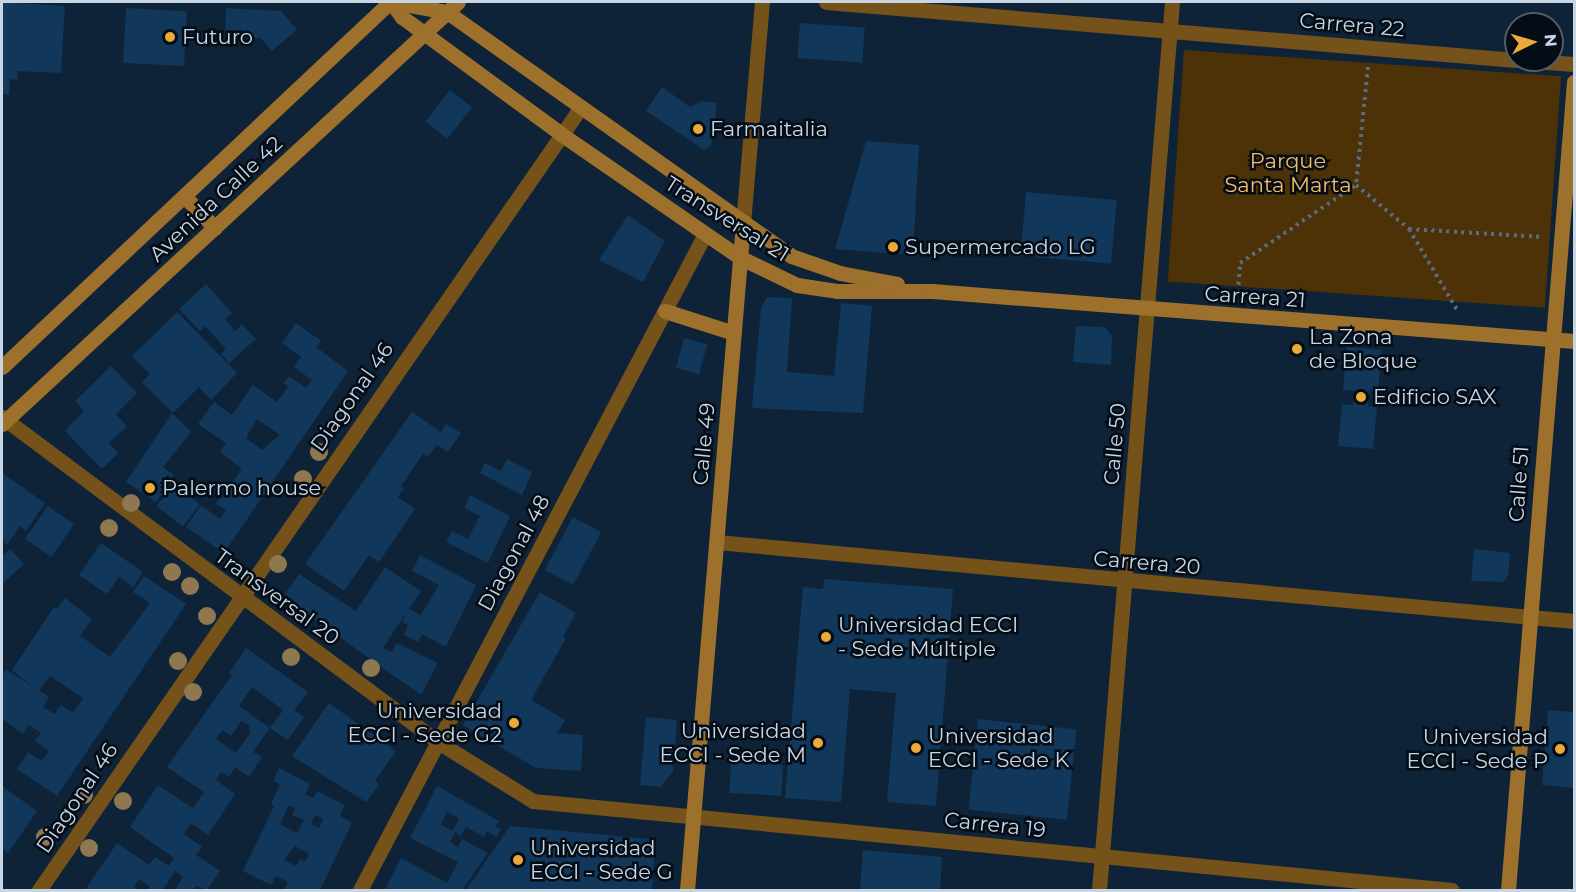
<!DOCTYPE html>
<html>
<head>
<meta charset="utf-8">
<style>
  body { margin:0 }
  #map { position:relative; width:1576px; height:892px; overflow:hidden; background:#0e2338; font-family:Montserrat,sans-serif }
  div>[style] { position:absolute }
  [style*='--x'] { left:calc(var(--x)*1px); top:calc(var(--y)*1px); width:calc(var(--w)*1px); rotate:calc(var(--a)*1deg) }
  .green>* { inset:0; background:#4c3206; transform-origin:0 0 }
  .building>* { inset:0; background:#11375b; transform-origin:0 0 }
  .path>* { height:4px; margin-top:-2px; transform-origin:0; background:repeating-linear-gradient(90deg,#596b7d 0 3px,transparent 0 7.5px) }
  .street>* { height:15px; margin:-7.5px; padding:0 7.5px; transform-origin:7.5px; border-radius:7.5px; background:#76521b }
  .secondary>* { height:15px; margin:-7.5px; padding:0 7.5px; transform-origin:7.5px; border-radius:7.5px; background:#9d702b }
  .trees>* { width:18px; height:18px; margin:-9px; border-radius:50%; background:#8f7750 }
  .dots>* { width:16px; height:16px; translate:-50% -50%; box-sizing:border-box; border:3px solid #040c15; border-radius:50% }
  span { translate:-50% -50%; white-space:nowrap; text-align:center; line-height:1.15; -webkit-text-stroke:5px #040c15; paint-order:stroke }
  .street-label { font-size:21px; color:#c8d5e3 }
  .poi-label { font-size:21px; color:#c8d5e3 }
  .left { translate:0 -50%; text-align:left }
  .right { translate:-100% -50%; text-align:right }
  .park-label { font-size:21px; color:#f8bb64 }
  .frame { position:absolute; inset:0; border:3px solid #c8d5e3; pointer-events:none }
  .north { position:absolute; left:1504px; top:12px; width:60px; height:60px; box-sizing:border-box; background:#040c15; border:2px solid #525c67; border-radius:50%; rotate:85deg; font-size:16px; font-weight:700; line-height:24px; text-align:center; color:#c8d5e3 }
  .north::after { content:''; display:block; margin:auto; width:21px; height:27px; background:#eda83b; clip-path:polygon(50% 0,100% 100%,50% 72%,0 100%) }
</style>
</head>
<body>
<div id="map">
  <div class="green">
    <div style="left:1184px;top:50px;width:378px;height:232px;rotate:4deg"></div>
  </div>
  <div class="building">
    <div style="clip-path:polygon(2px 2px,65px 6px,61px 73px,18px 71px,17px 80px,10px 79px,9px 95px,2px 94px)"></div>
    <div style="left:126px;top:8px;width:61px;height:55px;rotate:3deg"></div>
    <div style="clip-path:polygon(226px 8px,281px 11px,297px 30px,272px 51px,261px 38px,225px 37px)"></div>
    <div style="left:800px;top:23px;width:65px;height:35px;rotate:4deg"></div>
    <div style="clip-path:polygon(662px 87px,690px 107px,702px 101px,717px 103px,711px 146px,704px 150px,646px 111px)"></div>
    <div style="left:450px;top:90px;width:28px;height:40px;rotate:38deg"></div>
    <div style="clip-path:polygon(866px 141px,919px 145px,913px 255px,835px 249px)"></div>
    <div style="left:1026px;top:192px;width:91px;height:64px;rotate:5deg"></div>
    <div style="clip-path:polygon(628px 215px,665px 241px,643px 282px,599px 260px)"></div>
    <div style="clip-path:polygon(206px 284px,232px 313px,225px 319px,235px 331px,242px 324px,256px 339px,229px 363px,221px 354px,226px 349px,205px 326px,200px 331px,179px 309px)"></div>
    <div style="clip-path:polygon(767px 297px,792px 298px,787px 372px,834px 376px,841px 303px,872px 306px,863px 413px,752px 408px,761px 308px)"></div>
    <div style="clip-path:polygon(177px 312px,237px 373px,211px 400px,199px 387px,173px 413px,142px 382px,150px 374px,132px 356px)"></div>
    <div style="clip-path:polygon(evenodd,296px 323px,321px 341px,316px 347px,348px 371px,224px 553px,186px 527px,201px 505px,220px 519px,226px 510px,216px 504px,242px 469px,220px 452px,226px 443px,198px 424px,214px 402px,232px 415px,253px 385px,277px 402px,288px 387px,284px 383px,289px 376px,306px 388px,312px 380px,294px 367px,301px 357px,282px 343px,296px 323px,257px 419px,280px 435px,262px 450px,246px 438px,257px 419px)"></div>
    <div style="clip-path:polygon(1076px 326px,1105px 327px,1112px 336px,1111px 365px,1073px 362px)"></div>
    <div style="left:684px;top:338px;width:24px;height:31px;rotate:15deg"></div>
    <div style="clip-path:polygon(1347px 347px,1382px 350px,1378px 391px,1369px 390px,1368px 406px,1377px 407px,1373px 449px,1338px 446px,1342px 404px,1353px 405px,1355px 391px,1343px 390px)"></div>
    <div style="clip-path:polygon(111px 366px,137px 393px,116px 414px,127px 426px,109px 443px,118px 453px,102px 469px,65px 431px,84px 411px,75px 401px)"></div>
    <div style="clip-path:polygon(412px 412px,441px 432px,446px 424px,461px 433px,448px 452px,437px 445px,428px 457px,423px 454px,401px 486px,404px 488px,398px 497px,415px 509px,379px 562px,369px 555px,344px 591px,305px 564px)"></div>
    <div style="clip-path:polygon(172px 413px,191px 432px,163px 467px,174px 475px,156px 502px,126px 482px)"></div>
    <div style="clip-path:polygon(507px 459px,532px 472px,522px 495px,480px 473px,485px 463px,501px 471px)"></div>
    <div style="clip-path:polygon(2px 473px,45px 503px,26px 531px,20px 526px,7px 545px,2px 538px)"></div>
    <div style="left:174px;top:484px;width:33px;height:28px;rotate:38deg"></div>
    <div style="clip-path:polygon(470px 495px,510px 516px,488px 563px,446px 542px,452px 531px,468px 539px,474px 527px,480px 516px,464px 508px)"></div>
    <div style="left:48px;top:506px;width:32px;height:40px;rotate:35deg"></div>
    <div style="left:573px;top:517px;width:32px;height:60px;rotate:28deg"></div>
    <div style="clip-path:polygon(101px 543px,143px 572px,133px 587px,119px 577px,107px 594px,79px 575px)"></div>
    <div style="clip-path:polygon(10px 549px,24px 564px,2px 584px,2px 557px)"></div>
    <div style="clip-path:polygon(1474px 549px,1510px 553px,1508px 576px,1503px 582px,1471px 581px)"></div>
    <div style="clip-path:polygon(420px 555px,476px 585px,446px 647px,422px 634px,418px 642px,404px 635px,408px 625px,402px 622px,407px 611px,383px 648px,392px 652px,397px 643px,438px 663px,421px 695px,283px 597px,299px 574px,356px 611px,385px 567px,421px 591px,409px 609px,421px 615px,439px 585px,412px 571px)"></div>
    <div style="clip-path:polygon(evenodd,144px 576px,186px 604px,57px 796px,17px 769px,28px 752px,42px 761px,49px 751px,35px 741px,41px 733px,29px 725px,23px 734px,2px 719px,2px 676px,6px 669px,33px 687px,12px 670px,54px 607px,57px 609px,65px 598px,92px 619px,80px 636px,110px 657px,150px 603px,133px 592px,144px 576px,50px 676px,83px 698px,73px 713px,61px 705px,54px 714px,43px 707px,49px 697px,39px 690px,50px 676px)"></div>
    <div style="clip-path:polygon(824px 579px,953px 589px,936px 806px,887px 802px,896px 693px,850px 689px,841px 802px,785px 798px,803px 587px,823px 589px)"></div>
    <div style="clip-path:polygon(540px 592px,576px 613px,563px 636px,566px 638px,531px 700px,565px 720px,557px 733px,583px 735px,581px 771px,536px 768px,463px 725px)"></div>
    <div style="clip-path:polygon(evenodd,246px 648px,308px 692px,294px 710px,304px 717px,288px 740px,270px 728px,264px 736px,253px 752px,262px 757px,249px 777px,235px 767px,229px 777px,221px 772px,216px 780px,235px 794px,208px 835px,191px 823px,184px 834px,202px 847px,196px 855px,220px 871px,207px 890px,196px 886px,193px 890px,175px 890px,183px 877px,175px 871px,163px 890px,148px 890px,150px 887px,139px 879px,134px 887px,139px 890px,85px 890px,117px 843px,149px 865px,155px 857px,169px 866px,174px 858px,130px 827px,158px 785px,193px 808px,204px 792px,167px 767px,232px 675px,229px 673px,246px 648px,252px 687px,283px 710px,270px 728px,239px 706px,252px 687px,246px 648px,241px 721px,249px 725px,250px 733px,236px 753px,216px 739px,222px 730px,231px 736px,241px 721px)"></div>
    <div style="clip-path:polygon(329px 703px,396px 751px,375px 781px,379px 785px,366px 802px,292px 756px)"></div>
    <div style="clip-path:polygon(1548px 710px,1574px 712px,1574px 788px,1542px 785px)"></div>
    <div style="clip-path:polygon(646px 717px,677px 720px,673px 772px,660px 787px,640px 785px)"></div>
    <div style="left:978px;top:719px;width:99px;height:91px;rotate:6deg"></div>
    <div style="left:731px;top:762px;width:52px;height:31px;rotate:3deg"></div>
    <div style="clip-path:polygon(evenodd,279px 768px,310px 784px,305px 794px,313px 798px,317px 791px,345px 805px,340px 816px,352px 823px,320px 890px,284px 890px,288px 882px,276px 876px,271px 885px,243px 871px,274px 806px,271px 804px,280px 784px,273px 781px,279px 768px,289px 805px,295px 808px,292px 815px,304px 820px,297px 833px,280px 824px,289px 805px,279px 768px,315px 815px,323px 819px,319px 828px,311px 824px,315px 815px,279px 768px,295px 846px,309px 854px,305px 862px,300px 859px,296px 866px,284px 860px,295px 846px)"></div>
    <div style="clip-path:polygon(2px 786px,37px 811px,8px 853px,2px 849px)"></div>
    <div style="clip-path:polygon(evenodd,437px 786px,499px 821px,495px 826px,501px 829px,497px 837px,487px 831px,484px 837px,466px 827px,461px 836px,455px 832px,450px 842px,458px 847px,462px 839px,488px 853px,462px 890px,385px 890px,401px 858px,447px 883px,458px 862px,410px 838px,437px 786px,447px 812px,459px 818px,453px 831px,441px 825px,447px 812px)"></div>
    <div style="clip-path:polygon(510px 826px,650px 839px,655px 845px,652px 890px,466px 890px)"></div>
    <div style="clip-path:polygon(863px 850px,942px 857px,940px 890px,860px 890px)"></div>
  </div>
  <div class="path">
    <div style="--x:1368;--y:67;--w:119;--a:95.8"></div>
    <div style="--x:1356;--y:185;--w:69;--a:39.7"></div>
    <div style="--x:1409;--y:229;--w:134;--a:3.4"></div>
    <div style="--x:1409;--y:229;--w:94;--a:59.3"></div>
    <div style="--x:1238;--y:292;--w:29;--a:-86"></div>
    <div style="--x:1240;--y:263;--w:140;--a:-33.9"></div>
  </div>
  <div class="street">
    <div style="--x:826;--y:2;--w:692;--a:4.8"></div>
    <div style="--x:1518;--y:60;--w:56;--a:4.1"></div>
    <div style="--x:743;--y:223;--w:222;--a:-85.1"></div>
    <div style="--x:2;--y:417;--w:544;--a:36.7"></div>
    <div style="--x:438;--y:742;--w:112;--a:31.8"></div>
    <div style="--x:533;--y:801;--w:923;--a:5.53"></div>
    <div style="--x:717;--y:542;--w:861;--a:5.27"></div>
    <div style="--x:39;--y:890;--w:952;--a:-55.31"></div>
    <div style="--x:360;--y:890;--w:741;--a:-62.26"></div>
    <div style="--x:1099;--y:890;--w:891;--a:-85.3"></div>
  </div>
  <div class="secondary">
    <div style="--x:391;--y:2;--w:19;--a:54"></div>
    <div style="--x:402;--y:17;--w:197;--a:36.3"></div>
    <div style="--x:561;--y:134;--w:219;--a:34.6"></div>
    <div style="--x:741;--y:258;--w:62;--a:25.7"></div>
    <div style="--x:797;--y:285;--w:40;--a:8.5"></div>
    <div style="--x:837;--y:291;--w:95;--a:0"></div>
    <div style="--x:932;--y:291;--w:644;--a:4.45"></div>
    <div style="--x:393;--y:2;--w:55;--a:10.5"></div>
    <div style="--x:447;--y:12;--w:422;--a:35.3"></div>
    <div style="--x:791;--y:256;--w:52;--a:19.1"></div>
    <div style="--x:840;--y:273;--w:58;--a:10.9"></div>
    <div style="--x:185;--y:197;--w:43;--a:45.9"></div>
    <div style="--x:665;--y:311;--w:72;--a:17.7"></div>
    <div style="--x:2;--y:367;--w:533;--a:-43.25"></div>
    <div style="--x:2;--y:424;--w:621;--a:-42.78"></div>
    <div style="--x:687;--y:890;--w:669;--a:-85.2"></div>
    <div style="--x:1508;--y:890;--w:811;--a:-85.33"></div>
  </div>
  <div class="trees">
    <div style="left:319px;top:452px"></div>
    <div style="left:303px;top:479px"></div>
    <div style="left:131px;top:503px"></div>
    <div style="left:109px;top:528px"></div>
    <div style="left:278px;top:564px"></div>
    <div style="left:172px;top:572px"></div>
    <div style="left:190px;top:586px"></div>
    <div style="left:207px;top:616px"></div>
    <div style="left:291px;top:657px"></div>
    <div style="left:178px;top:661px"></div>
    <div style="left:371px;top:668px"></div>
    <div style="left:193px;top:692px"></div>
    <div style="left:84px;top:795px"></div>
    <div style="left:123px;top:801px"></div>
    <div style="left:45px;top:837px"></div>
    <div style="left:89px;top:848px"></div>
  </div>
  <div class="dots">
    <div style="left:170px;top:37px;background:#eda83b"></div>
    <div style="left:698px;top:129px;background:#eda83b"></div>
    <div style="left:893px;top:247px;background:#eda83b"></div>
    <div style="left:1297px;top:349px;background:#eda83b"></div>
    <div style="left:1361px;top:397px;background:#eda83b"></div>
    <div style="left:150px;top:488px;background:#eda83b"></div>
    <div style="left:826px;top:637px;background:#eda83b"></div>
    <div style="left:514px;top:723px;background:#eda83b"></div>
    <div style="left:818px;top:743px;background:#eda83b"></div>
    <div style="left:916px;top:748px;background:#eda83b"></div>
    <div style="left:1560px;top:749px;background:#eda83b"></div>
    <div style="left:518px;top:860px;background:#eda83b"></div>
  </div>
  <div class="street-label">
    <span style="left:1352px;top:25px;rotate:5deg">Carrera 22</span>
    <span style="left:216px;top:199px;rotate:-43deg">Avenida Calle 42</span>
    <span style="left:727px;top:219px;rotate:32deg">Transversal 21</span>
    <span style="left:1255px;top:297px;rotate:4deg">Carrera 21</span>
    <span style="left:352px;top:397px;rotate:-55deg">Diagonal 46</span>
    <span style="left:704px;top:444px;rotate:-85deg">Calle 49</span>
    <span style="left:1115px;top:444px;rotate:-85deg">Calle 50</span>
    <span style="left:1519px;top:484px;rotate:-86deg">Calle 51</span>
    <span style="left:514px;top:553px;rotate:-62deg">Diagonal 48</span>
    <span style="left:1147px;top:563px;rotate:5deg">Carrera 20</span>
    <span style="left:277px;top:597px;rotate:36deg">Transversal 20</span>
    <span style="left:77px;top:798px;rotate:-56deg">Diagonal 46</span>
    <span style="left:995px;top:825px;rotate:6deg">Carrera 19</span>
  </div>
  <div class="poi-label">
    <span class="left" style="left:182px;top:37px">Futuro</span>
    <span class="left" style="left:710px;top:129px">Farmaitalia</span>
    <span class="left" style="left:905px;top:247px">Supermercado LG</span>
    <span class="left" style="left:1309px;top:349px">La Zona<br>de Bloque</span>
    <span class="left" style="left:1373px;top:397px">Edificio SAX</span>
    <span class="left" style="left:162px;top:488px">Palermo house</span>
    <span class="left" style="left:838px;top:637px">Universidad ECCI<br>- Sede Múltiple</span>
    <span class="right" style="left:502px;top:723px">Universidad<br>ECCI - Sede G2</span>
    <span class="right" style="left:806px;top:743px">Universidad<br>ECCI - Sede M</span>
    <span class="left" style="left:928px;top:748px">Universidad<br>ECCI - Sede K</span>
    <span class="right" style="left:1548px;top:749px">Universidad<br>ECCI - Sede P</span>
    <span class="left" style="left:530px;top:860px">Universidad<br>ECCI - Sede G</span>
  </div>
  <div class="park-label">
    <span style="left:1288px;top:173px">Parque<br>Santa Marta</span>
  </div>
  <div class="frame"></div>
  <div class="north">N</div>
</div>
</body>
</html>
